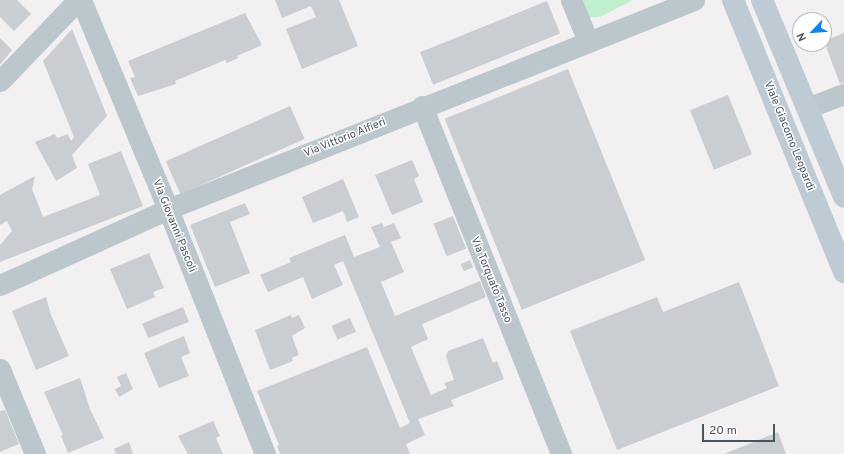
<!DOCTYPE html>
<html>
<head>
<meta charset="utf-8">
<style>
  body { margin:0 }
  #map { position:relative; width:844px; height:454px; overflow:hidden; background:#f2f0f0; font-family:Overpass,sans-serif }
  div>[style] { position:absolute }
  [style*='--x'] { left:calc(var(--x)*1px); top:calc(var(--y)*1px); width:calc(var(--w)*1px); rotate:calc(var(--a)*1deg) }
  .green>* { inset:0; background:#bef0cd }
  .building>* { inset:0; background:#caced3; transform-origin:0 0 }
  .street>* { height:21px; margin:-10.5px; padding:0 10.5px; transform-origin:10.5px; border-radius:10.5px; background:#bbc6cd }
  .secondary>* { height:22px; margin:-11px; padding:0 11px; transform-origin:11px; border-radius:11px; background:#becad4 }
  span { translate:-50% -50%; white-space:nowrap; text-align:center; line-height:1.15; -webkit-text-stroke:3px #fff; paint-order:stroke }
  .street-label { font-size:11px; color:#48555e }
  .north { position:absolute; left:792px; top:12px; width:40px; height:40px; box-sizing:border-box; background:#fff; border:1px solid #b6bbbf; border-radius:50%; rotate:244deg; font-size:11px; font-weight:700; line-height:16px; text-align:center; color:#48555e }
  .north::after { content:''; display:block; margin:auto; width:14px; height:18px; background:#1783e5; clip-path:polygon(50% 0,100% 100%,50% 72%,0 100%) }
  .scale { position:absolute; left:702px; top:424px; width:73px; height:18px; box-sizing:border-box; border:2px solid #48555e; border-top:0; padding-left:5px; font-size:12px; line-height:14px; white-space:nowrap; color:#48555e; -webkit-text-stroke:3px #fff; paint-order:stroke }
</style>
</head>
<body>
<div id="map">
  <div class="green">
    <div style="clip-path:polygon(579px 0,633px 0,600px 17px,586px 17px)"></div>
  </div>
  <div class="building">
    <div style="clip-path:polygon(0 0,17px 0,31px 14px,14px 31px,0 17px)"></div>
    <div style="clip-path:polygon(275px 0,339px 0,358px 46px,302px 69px,286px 29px,316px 17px,311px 6px,282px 18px)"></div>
    <div style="left:547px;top:1px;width:35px;height:137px;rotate:68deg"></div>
    <div style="clip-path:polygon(245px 13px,262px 45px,237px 56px,238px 58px,227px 63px,225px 60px,175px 81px,176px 84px,138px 96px,130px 78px,135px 77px,128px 61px)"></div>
    <div style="clip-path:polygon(72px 29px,107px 116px,72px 155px,77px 168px,56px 181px,35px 142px,55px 134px,57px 138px,68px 134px,71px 141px,74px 137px,43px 61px)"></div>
    <div style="clip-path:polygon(844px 33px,844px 82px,840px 84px,824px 41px)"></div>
    <div style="clip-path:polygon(0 38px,12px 50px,0 65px)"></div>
    <div style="left:568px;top:69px;width:206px;height:133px;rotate:68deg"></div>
    <div style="left:728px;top:95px;width:64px;height:41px;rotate:68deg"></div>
    <div style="left:290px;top:106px;width:36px;height:136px;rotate:66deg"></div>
    <div style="clip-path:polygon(121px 151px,143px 206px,0 262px,0 245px,12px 231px,7px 221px,0 225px,0 195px,35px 176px,32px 189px,43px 217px,100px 195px,88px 164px)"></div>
    <div style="clip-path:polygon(412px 160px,419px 176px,414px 179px,423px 202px,392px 215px,375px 175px)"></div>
    <div style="clip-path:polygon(343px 179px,359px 217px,347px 222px,343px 211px,313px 223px,302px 197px)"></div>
    <div style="clip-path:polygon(245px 203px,250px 214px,230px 222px,250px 273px,215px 287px,190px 225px)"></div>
    <div style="left:453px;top:216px;width:35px;height:21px;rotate:68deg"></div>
    <div style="clip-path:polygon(382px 223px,384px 227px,394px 223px,401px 238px,391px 242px,404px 272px,381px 282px,395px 316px,480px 281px,486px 297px,422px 324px,428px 339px,411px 347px,431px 395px,447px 388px,444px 383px,454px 380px,446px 356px,448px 351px,483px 338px,493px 363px,497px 361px,504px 379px,451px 400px,454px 406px,418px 419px,425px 435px,406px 444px,410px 454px,280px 454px,277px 446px,279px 445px,257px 391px,367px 347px,400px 428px,410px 423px,343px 261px,334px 265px,343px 285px,312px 299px,303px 277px,268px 292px,260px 275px,291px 262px,289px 258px,345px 235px,354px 257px,380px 247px,371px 227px)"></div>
    <div style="clip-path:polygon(149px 253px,164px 288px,153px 292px,155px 297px,127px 309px,110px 269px)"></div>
    <div style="left:470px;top:260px;width:8px;height:10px;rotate:67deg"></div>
    <div style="clip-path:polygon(739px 282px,779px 386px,617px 450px,570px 331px,657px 297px,663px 312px)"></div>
    <div style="clip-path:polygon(46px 297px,51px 315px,69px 356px,36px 370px,12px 311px)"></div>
    <div style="left:183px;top:307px;width:16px;height:44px;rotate:68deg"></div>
    <div style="clip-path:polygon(291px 315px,292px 318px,299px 315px,305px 328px,292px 336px,299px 355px,292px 358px,293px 361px,270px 370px,255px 330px)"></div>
    <div style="left:350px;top:318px;width:15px;height:20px;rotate:67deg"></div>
    <div style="clip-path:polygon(184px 336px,190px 353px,181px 357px,189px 376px,159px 388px,144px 353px)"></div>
    <div style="clip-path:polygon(126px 373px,133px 389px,119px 397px,115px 389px,121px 386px,117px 377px)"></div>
    <div style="clip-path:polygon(80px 378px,90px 409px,104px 438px,68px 453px,61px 436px,63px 435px,44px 392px)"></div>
    <div style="clip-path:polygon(5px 410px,19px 444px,0 452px,0 411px)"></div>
    <div style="clip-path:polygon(213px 421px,220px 436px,216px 438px,223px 454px,188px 454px,178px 436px)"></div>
    <div style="clip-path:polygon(778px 432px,786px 454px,724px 454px)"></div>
    <div style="clip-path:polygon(129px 442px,133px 454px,116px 454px,114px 449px)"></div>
  </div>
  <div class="street">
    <div style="--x:81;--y:0;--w:226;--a:67.4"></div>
    <div style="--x:168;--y:209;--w:264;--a:68.4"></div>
    <div style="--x:571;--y:0;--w:44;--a:67.5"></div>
    <div style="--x:0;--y:81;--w:112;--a:-46.1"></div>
    <div style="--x:422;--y:106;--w:375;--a:68.2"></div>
    <div style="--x:807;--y:108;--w:40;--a:-21"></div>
    <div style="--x:0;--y:285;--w:184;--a:-24.3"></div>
    <div style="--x:168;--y:209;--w:566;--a:-21.67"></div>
    <div style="--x:0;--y:369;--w:92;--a:67.6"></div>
  </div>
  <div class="secondary">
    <div style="--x:733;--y:0;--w:294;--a:67.8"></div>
    <div style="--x:762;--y:0;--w:213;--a:67.4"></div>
  </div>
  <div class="street-label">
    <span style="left:789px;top:136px;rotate:68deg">Viale Giacomo Leopardi</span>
    <span style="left:345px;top:138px;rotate:-22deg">Via Vittorio Alfieri</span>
    <span style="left:174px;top:226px;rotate:68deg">Via Giovanni Pascoli</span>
    <span style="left:491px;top:280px;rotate:68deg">Via Torquato Tasso</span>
  </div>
  <div class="north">N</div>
  <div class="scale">20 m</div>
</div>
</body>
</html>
